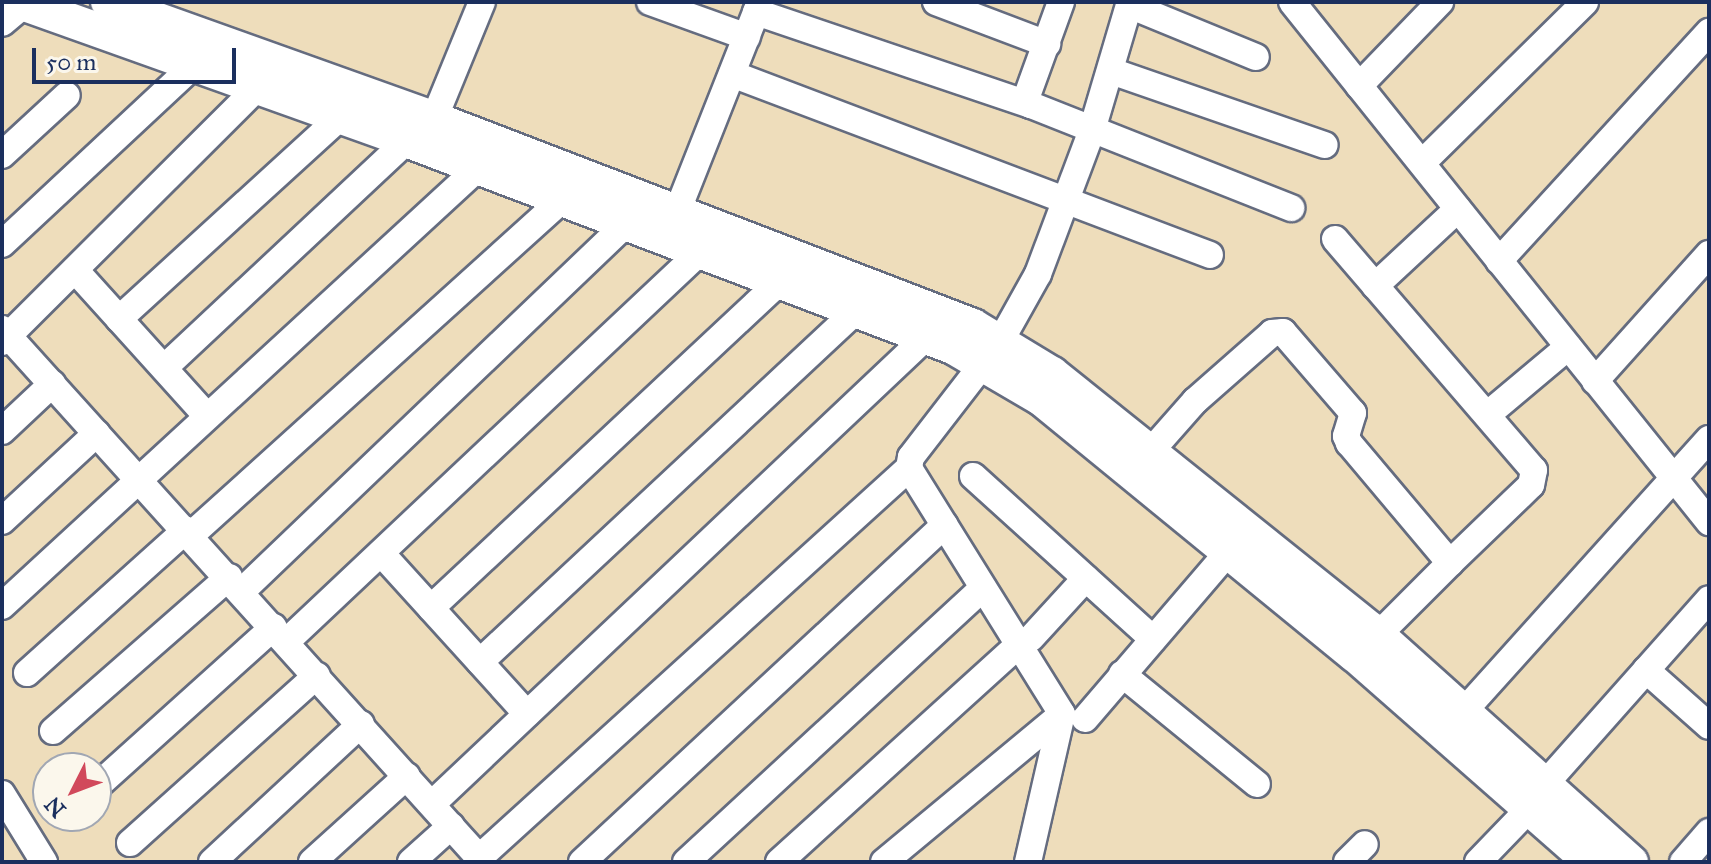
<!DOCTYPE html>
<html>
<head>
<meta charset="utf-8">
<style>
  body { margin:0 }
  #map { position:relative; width:1711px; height:864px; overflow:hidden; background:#edb; font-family:"IM FELL Great Primer",serif }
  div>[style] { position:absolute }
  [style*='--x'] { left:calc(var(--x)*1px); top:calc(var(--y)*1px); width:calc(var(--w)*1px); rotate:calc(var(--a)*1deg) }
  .roads { filter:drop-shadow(2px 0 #656c7f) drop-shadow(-2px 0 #656c7f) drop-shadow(0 2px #656c7f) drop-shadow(0 -2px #656c7f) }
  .minor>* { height:26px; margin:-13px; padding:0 13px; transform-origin:13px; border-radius:13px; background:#fff }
  .tertiary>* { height:34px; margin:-17px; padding:0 17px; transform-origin:17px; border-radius:17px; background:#fff }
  span { translate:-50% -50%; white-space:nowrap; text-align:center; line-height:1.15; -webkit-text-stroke:7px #fbf7ec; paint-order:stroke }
  .frame { position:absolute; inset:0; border:4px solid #1b2f5e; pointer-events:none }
  .north { position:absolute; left:32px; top:752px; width:80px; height:80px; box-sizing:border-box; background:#fbf7ec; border:2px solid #a1a7b3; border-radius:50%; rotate:228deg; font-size:22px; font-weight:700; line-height:32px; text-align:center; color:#1b2f5e }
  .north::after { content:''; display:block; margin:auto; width:28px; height:36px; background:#d1495b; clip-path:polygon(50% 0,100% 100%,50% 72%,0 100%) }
  .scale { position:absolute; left:32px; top:48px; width:204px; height:36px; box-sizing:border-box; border:4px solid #1b2f5e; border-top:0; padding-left:10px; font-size:24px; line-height:28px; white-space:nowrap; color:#1b2f5e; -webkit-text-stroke:6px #fbf7ec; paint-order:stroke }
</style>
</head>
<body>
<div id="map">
  <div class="roads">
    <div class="minor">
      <div style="--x:650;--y:2;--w:103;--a:19.8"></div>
      <div style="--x:936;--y:2;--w:119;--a:20.7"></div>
      <div style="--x:1061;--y:2;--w:100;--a:109.9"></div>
      <div style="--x:1027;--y:96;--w:10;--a:66"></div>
      <div style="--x:1031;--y:105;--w:280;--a:21.6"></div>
      <div style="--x:1292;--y:2;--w:667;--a:51.27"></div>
      <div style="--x:1129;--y:5;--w:137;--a:22.3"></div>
      <div style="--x:756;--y:12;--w:290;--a:18.7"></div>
      <div style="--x:2;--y:23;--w:33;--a:-40"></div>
      <div style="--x:1111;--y:71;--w:226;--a:19.1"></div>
      <div style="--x:732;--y:74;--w:511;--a:20.74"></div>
      <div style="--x:1359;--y:86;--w:117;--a:-46"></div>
      <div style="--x:434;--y:119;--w:126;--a:-67.7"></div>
      <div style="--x:2;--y:155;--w:88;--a:-42.7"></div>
      <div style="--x:1422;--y:163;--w:229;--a:-44.6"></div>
      <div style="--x:677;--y:212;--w:226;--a:-68.4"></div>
      <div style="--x:1335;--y:239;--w:305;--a:49.3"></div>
      <div style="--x:1534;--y:470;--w:15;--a:101"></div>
      <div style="--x:1531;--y:485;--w:112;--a:136.1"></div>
      <div style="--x:2;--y:244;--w:264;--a:-43"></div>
      <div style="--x:1499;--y:261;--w:311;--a:-47.5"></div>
      <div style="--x:75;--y:270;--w:197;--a:47.9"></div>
      <div style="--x:1375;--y:286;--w:113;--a:-42.9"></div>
      <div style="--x:119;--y:319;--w:301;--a:-42.4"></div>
      <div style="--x:2;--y:329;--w:718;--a:47.94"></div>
      <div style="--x:2;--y:342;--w:363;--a:-44.9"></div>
      <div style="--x:164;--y:368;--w:334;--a:-43.1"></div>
      <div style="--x:1595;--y:381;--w:171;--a:-48.1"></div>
      <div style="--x:1487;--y:415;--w:106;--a:-40"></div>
      <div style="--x:2;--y:431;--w:69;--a:-43.2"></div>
      <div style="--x:1150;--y:452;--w:68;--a:-48.6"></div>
      <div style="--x:1195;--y:401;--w:103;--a:-41.4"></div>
      <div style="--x:1272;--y:333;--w:11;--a:-5"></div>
      <div style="--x:1283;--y:332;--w:107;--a:49.2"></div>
      <div style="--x:1353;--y:413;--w:24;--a:107"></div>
      <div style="--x:1346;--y:436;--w:8;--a:67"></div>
      <div style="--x:1349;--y:443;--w:157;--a:49.9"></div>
      <div style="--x:1450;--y:563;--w:102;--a:135"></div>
      <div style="--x:973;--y:476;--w:243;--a:42.2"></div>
      <div style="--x:2;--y:521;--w:129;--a:-42.8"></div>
      <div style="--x:191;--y:535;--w:501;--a:-42.09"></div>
      <div style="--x:381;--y:553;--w:217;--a:47.8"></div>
      <div style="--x:242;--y:591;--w:533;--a:-43.71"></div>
      <div style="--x:2;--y:606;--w:648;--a:-42.62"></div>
      <div style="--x:431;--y:608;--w:479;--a:-43.1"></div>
      <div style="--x:1031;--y:638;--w:81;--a:-47.5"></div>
      <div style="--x:287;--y:641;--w:569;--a:-43.29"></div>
      <div style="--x:480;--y:662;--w:516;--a:-43.04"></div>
      <div style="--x:1646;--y:670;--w:84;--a:41.6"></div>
      <div style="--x:27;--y:673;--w:214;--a:-42"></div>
      <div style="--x:1122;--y:674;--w:174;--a:39.2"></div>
      <div style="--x:1464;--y:711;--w:366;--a:-48"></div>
      <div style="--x:1085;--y:719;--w:220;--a:-49.4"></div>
      <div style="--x:53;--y:731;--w:234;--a:-41.2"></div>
      <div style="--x:1545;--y:784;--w:247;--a:-48.4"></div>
      <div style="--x:96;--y:787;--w:239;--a:-42"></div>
      <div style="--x:2;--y:794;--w:80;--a:58.3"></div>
      <div style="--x:432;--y:804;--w:681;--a:-43.39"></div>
      <div style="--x:130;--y:843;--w:251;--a:-41.9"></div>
      <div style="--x:479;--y:858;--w:581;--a:-42.21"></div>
      <div style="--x:212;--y:862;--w:203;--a:-42.8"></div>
      <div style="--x:312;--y:862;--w:128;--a:-42.2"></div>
      <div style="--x:411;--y:862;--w:54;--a:-42"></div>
      <div style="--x:582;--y:862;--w:495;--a:-42.9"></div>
      <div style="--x:686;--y:862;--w:404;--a:-42.7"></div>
      <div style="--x:779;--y:862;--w:324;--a:-42.2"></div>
      <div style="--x:884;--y:862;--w:231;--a:-39.7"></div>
      <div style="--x:1028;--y:862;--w:152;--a:-77.1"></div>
      <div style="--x:1062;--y:714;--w:290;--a:-121.9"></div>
      <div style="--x:909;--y:468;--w:11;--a:-80"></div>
      <div style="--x:911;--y:457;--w:145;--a:-52.3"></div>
      <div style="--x:1000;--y:342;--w:78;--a:-60.8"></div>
      <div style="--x:1038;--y:274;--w:154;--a:-69.4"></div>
      <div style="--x:1092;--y:130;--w:134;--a:-73.5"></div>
      <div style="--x:1347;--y:862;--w:25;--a:-45"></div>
      <div style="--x:1478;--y:862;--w:75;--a:-46.1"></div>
      <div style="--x:1683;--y:862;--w:40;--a:-49"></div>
    </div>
    <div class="tertiary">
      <div style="--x:19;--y:2;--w:397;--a:19.6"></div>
      <div style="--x:393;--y:135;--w:599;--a:20.74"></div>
      <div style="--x:953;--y:347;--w:103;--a:30.3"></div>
      <div style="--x:1042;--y:399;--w:403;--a:39.3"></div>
      <div style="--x:1354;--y:654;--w:315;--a:41.3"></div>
      <div style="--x:108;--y:2;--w:346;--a:19.7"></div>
      <div style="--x:434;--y:119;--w:577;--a:21.01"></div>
      <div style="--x:973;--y:326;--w:92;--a:31.3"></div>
      <div style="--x:1052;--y:374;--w:410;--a:38.7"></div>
      <div style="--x:1372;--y:630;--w:348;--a:41.9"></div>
    </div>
  </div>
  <div class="frame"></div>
  <div class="north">N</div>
  <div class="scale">50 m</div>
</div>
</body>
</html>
